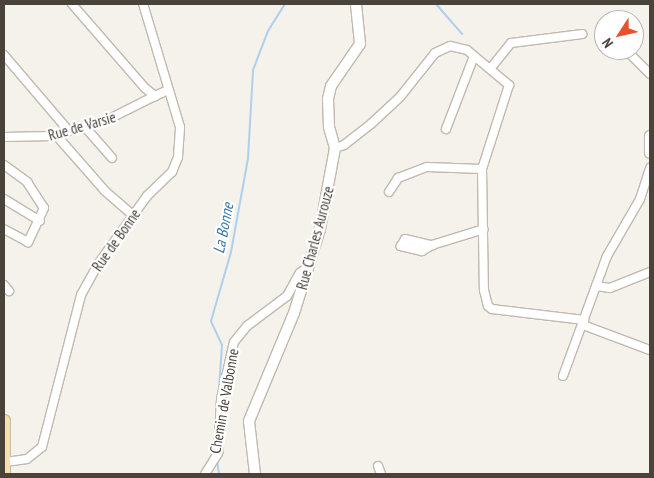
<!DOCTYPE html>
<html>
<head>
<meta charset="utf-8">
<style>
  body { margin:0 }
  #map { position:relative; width:654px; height:478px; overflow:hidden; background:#f5f2ec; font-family:"PT Sans Narrow",sans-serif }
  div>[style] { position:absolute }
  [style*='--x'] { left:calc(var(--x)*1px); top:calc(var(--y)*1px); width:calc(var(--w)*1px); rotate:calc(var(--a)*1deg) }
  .stream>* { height:2px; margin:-1px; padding:0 1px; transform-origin:1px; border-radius:1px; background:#aed0ec }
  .roads { filter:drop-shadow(1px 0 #c0baaf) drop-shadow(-1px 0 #c0baaf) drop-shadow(0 1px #c0baaf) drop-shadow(0 -1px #c0baaf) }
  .minor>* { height:8px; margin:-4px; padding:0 4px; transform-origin:4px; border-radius:4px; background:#fff }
  .tertiary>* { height:10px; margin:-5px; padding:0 5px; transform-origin:5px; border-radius:5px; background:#fff }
  .primary>* { height:12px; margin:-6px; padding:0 6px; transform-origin:6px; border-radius:6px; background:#f7e2a3 }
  span { translate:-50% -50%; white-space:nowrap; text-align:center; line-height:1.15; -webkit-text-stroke:4.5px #fff; paint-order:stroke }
  .street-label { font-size:15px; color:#49433a }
  .water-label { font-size:16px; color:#3a79ae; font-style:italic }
  .frame { position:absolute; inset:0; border:5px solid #49433a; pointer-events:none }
  .north { position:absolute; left:594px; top:10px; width:50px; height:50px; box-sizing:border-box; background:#fff; border:1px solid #b6b4b0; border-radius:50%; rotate:235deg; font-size:14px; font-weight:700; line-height:20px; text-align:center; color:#49433a }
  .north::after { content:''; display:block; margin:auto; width:18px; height:22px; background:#ea502e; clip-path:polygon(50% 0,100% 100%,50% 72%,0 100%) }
</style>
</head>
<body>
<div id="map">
  <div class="stream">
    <div style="--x:436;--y:4;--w:40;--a:49"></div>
    <div style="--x:216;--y:431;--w:86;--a:-86"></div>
    <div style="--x:222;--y:345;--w:26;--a:-115"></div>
    <div style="--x:211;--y:321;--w:72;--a:-73.8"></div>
    <div style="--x:231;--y:252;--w:96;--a:-79.7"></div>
    <div style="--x:248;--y:158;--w:88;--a:-86.7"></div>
    <div style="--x:253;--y:70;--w:42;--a:-69"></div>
    <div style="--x:268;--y:31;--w:32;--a:-58"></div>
    <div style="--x:217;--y:461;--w:13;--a:81"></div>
  </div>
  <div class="roads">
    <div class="minor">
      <div style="--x:72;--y:4;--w:111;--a:49"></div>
      <div style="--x:145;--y:88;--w:13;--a:39"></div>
      <div style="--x:155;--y:96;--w:14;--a:-25"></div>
      <div style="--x:634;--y:28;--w:3;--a:-72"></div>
      <div style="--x:626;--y:50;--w:34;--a:45"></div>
      <div style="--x:4;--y:55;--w:100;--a:49.5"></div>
      <div style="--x:490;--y:69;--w:33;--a:-51"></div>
      <div style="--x:511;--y:43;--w:72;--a:-7.2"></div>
      <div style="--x:85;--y:127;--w:41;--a:48.9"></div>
      <div style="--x:446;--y:129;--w:78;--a:-69"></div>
      <div style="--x:56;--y:135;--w:74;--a:48.8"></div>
      <div style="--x:105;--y:191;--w:37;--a:41"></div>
      <div style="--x:4;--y:137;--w:48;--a:-1.2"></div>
      <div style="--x:52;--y:136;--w:59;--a:-16.6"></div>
      <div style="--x:109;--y:119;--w:51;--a:-26.6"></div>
      <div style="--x:335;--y:148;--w:9;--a:-18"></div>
      <div style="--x:344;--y:145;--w:34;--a:-38"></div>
      <div style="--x:371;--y:124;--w:40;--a:-43"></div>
      <div style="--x:400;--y:97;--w:56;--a:-51.5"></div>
      <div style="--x:435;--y:53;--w:17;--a:-25"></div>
      <div style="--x:450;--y:46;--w:17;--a:13"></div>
      <div style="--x:467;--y:50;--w:55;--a:39.8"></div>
      <div style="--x:509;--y:85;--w:88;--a:107.8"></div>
      <div style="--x:482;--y:169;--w:121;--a:89.1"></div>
      <div style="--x:484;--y:290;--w:16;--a:76"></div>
      <div style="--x:488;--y:306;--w:5;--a:37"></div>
      <div style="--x:492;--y:309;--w:93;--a:6.8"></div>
      <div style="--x:4;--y:165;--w:29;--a:36"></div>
      <div style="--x:27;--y:182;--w:31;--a:57"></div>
      <div style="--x:44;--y:208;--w:38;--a:115"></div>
      <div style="--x:28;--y:242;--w:27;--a:-152"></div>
      <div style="--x:389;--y:192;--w:17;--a:-57"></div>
      <div style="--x:398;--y:178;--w:31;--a:-21"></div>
      <div style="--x:427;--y:167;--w:55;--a:2.1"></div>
      <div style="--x:4;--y:199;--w:42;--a:31.4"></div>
      <div style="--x:432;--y:245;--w:12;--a:149"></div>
      <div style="--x:422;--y:251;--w:22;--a:-167"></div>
      <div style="--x:401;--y:246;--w:8;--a:-60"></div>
      <div style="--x:405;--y:239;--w:28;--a:13"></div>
      <div style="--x:432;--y:245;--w:54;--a:-17.1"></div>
      <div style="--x:4;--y:285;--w:8;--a:50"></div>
      <div style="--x:596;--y:286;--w:14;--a:8"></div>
      <div style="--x:610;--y:288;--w:43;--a:-21.8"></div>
      <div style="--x:583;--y:325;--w:72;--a:20.5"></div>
      <div style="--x:563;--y:376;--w:128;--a:-69.9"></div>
      <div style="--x:607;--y:256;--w:66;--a:-59.9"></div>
      <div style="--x:640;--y:199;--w:33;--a:-72"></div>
      <div style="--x:6;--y:462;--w:21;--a:-8"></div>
      <div style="--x:27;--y:459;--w:19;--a:-39"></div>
      <div style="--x:42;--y:447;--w:157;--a:-75.6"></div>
      <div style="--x:81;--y:295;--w:35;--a:-61"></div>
      <div style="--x:98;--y:264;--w:84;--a:-54.2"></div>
      <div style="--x:147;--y:196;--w:35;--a:-44"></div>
      <div style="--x:172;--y:172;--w:16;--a:-68"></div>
      <div style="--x:178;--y:157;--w:30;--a:-86"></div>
      <div style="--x:180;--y:127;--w:128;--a:-106.7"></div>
      <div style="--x:378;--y:466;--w:9;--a:69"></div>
      <div style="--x:205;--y:474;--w:25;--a:-58"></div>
      <div style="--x:218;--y:453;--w:54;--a:-86.8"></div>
      <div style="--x:221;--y:399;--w:58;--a:-77.2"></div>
      <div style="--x:234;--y:342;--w:21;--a:-51"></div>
      <div style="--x:247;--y:326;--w:50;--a:-36.9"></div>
      <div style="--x:287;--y:296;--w:26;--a:-61"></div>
      <div style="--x:300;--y:273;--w:10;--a:-37"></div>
    </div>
    <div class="tertiary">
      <div style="--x:650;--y:136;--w:17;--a:90"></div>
      <div style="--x:255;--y:474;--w:53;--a:-96.5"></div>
      <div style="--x:249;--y:421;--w:117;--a:-67.4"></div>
      <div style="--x:294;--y:313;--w:88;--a:-72.8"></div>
      <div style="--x:320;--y:229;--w:82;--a:-79.5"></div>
      <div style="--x:335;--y:148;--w:22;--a:-106"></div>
      <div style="--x:329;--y:127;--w:28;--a:-92"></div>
      <div style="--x:328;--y:99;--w:13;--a:-77"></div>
      <div style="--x:331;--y:86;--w:51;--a:-55.4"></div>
      <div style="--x:360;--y:44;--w:40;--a:-95.7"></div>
    </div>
    <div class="primary">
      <div style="--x:4;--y:421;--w:53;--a:90"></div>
    </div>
  </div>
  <div class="street-label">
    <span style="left:82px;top:126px;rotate:-16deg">Rue de Varsie</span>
    <span style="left:315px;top:238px;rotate:-75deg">Rue Charles Aurouze</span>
    <span style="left:116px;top:240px;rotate:-55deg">Rue de Bonne</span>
    <span style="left:224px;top:401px;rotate:-80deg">Chemin de Valbonne</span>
  </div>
  <div class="water-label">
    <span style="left:223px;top:228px;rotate:-79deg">La Bonne</span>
  </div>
  <div class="frame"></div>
  <div class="north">N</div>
</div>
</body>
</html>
